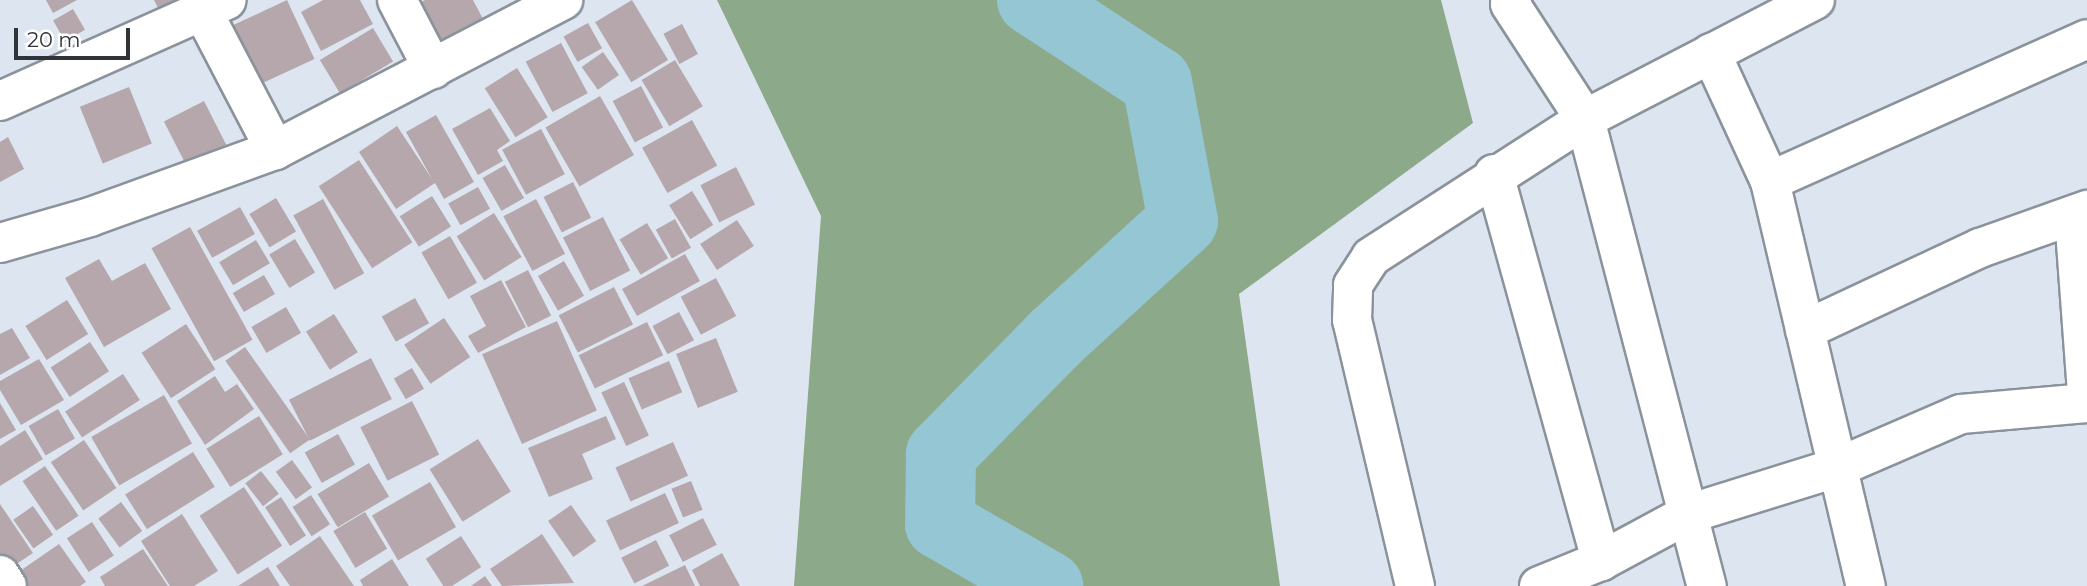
<!DOCTYPE html>
<html>
<head>
<meta charset="utf-8">
<style>
  body { margin:0 }
  #map { position:relative; width:2087px; height:586px; overflow:hidden; background:#dde6f0; font-family:Montserrat,sans-serif }
  div>[style] { position:absolute }
  [style*='--x'] { left:calc(var(--x)*1px); top:calc(var(--y)*1px); width:calc(var(--w)*1px); rotate:calc(var(--a)*1deg) }
  .forest>* { inset:0; background:#8ca98a }
  .river>* { height:70px; margin:-35px; padding:0 35px; transform-origin:35px; border-radius:35px; background:#95c6d3 }
  .building>* { inset:0; background:#b5a7ab; transform-origin:0 0 }
  .roads { filter:drop-shadow(2px 0 #8a929b) drop-shadow(-2px 0 #8a929b) drop-shadow(0 2px #8a929b) drop-shadow(0 -2px #8a929b) }
  .minor>* { height:38px; margin:-19px; padding:0 19px; transform-origin:19px; border-radius:19px; background:#fff }
  span { translate:-50% -50%; white-space:nowrap; text-align:center; line-height:1.15; -webkit-text-stroke:5px #fff; paint-order:stroke }
  .scale { position:absolute; left:14px; top:28px; width:116px; height:32px; box-sizing:border-box; border:4px solid #303337; border-top:0; padding-left:9px; font-size:21px; line-height:24px; white-space:nowrap; color:#303337; -webkit-text-stroke:5px #fff; paint-order:stroke }
</style>
</head>
<body>
<div id="map">
  <div class="forest">
    <div style="clip-path:polygon(717px 0,1441px 0,1473px 123px,1239px 294px,1280px 586px,794px 586px,821px 216px)"></div>
  </div>
  <div class="river">
    <div style="--x:1032;--y:0;--w:149;--a:33.3"></div>
    <div style="--x:1157;--y:82;--w:141;--a:79.4"></div>
    <div style="--x:1183;--y:221;--w:173;--a:137.6"></div>
    <div style="--x:1055;--y:338;--w:163;--a:134.5"></div>
    <div style="--x:941;--y:454;--w:70;--a:90.8"></div>
    <div style="--x:940;--y:524;--w:125;--a:29.9"></div>
  </div>
  <div class="building">
    <div style="clip-path:polygon(46px 0,77px 0,53px 13px)"></div>
    <div style="clip-path:polygon(154px 0,205px 0,166px 24px)"></div>
    <div style="left:287px;top:0;width:65px;height:74px;rotate:65deg"></div>
    <div style="clip-path:polygon(323px 0,360px 0,373px 24px,321px 51px,301px 12px)"></div>
    <div style="clip-path:polygon(425px 0,473px 0,483px 19px,438px 43px,417px 4px)"></div>
    <div style="left:632px;top:0;width:70px;height:43px;rotate:59deg"></div>
    <div style="left:73px;top:9px;width:24px;height:23px;rotate:60deg"></div>
    <div style="left:588px;top:23px;width:29px;height:28px;rotate:61deg"></div>
    <div style="left:682px;top:24px;width:34px;height:21px;rotate:62deg"></div>
    <div style="left:373px;top:28px;width:39px;height:62px;rotate:59deg"></div>
    <div style="left:561px;top:43px;width:57px;height:40px;rotate:62deg"></div>
    <div style="left:603px;top:52px;width:28px;height:26px;rotate:55deg"></div>
    <div style="left:675px;top:60px;width:54px;height:39px;rotate:59deg"></div>
    <div style="left:517px;top:68px;width:58px;height:38px;rotate:58deg"></div>
    <div style="left:641px;top:86px;width:47px;height:32px;rotate:62deg"></div>
    <div style="left:129px;top:87px;width:61px;height:53px;rotate:68deg"></div>
    <div style="left:600px;top:96px;width:68px;height:63px;rotate:60deg"></div>
    <div style="left:204px;top:101px;width:49px;height:45px;rotate:63deg"></div>
    <div style="clip-path:polygon(490px 108px,510px 141px,497px 150px,503px 161px,478px 175px,452px 129px)"></div>
    <div style="clip-path:polygon(436px 115px,474px 182px,444px 199px,435px 183px,396px 209px,359px 152px,397px 126px,432px 179px,406px 132px)"></div>
    <div style="left:692px;top:120px;width:52px;height:57px;rotate:61deg"></div>
    <div style="left:541px;top:129px;width:51px;height:44px;rotate:62deg"></div>
    <div style="clip-path:polygon(8px 137px,24px 169px,0 182px,0 142px)"></div>
    <div style="left:359px;top:160px;width:98px;height:48px;rotate:57deg"></div>
    <div style="left:505px;top:165px;width:38px;height:26px;rotate:60deg"></div>
    <div style="left:736px;top:167px;width:42px;height:40px;rotate:63deg"></div>
    <div style="left:573px;top:182px;width:40px;height:33px;rotate:63deg"></div>
    <div style="left:478px;top:187px;width:25px;height:34px;rotate:61deg"></div>
    <div style="left:692px;top:191px;width:40px;height:27px;rotate:58deg"></div>
    <div style="left:432px;top:196px;width:36px;height:38px;rotate:58deg"></div>
    <div style="left:276px;top:198px;width:39px;height:31px;rotate:59deg"></div>
    <div style="left:323px;top:199px;width:85px;height:34px;rotate:61deg"></div>
    <div style="left:536px;top:199px;width:62px;height:37px;rotate:62deg"></div>
    <div style="left:240px;top:207px;width:31px;height:49px;rotate:61deg"></div>
    <div style="left:494px;top:213px;width:52px;height:44px;rotate:58deg"></div>
    <div style="left:603px;top:217px;width:60px;height:45px;rotate:63deg"></div>
    <div style="left:675px;top:219px;width:33px;height:22px;rotate:61deg"></div>
    <div style="left:737px;top:220px;width:31px;height:44px;rotate:57deg"></div>
    <div style="left:647px;top:223px;width:41px;height:32px;rotate:59deg"></div>
    <div style="left:190px;top:227px;width:129px;height:44px;rotate:61deg"></div>
    <div style="left:450px;top:236px;width:54px;height:33px;rotate:60deg"></div>
    <div style="left:295px;top:239px;width:39px;height:30px;rotate:59deg"></div>
    <div style="left:256px;top:240px;width:27px;height:43px;rotate:59deg"></div>
    <div style="left:685px;top:254px;width:31px;height:72px;rotate:61deg"></div>
    <div style="clip-path:polygon(99px 259px,112px 281px,145px 263px,171px 309px,104px 347px,65px 278px)"></div>
    <div style="left:564px;top:261px;width:40px;height:30px;rotate:60deg"></div>
    <div style="left:528px;top:270px;width:51px;height:26px;rotate:63deg"></div>
    <div style="left:264px;top:275px;width:22px;height:36px;rotate:60deg"></div>
    <div style="left:716px;top:278px;width:43px;height:40px;rotate:62deg"></div>
    <div style="clip-path:polygon(501px 280px,526px 327px,478px 353px,468px 336px,486px 326px,470px 296px)"></div>
    <div style="left:614px;top:287px;width:42px;height:62px;rotate:63deg"></div>
    <div style="left:415px;top:298px;width:29px;height:38px;rotate:61deg"></div>
    <div style="left:67px;top:300px;width:40px;height:49px;rotate:58deg"></div>
    <div style="left:286px;top:307px;width:30px;height:40px;rotate:60deg"></div>
    <div style="left:679px;top:312px;width:32px;height:30px;rotate:62deg"></div>
    <div style="left:334px;top:314px;width:45px;height:33px;rotate:58deg"></div>
    <div style="left:444px;top:318px;width:47px;height:48px;rotate:56deg"></div>
    <div style="left:557px;top:321px;width:98px;height:82px;rotate:66deg"></div>
    <div style="left:647px;top:322px;width:37px;height:76px;rotate:64deg"></div>
    <div style="left:186px;top:324px;width:54px;height:53px;rotate:57deg"></div>
    <div style="clip-path:polygon(12px 328px,30px 358px,0 375px,0 334px)"></div>
    <div style="left:716px;top:338px;width:58px;height:43px;rotate:68deg"></div>
    <div style="left:90px;top:342px;width:35px;height:47px;rotate:57deg"></div>
    <div style="left:245px;top:347px;width:113px;height:24px;rotate:55deg"></div>
    <div style="left:371px;top:358px;width:46px;height:92px;rotate:63deg"></div>
    <div style="clip-path:polygon(39px 359px,64px 400px,21px 425px,0 390px,0 381px)"></div>
    <div style="left:669px;top:361px;width:34px;height:44px;rotate:67deg"></div>
    <div style="left:412px;top:368px;width:24px;height:21px;rotate:60deg"></div>
    <div style="left:123px;top:374px;width:31px;height:69px;rotate:57deg"></div>
    <div style="clip-path:polygon(215px 376px,225px 392px,237px 384px,254px 409px,205px 445px,177px 401px)"></div>
    <div style="left:624px;top:382px;width:59px;height:25px;rotate:65deg"></div>
    <div style="left:164px;top:395px;width:56px;height:84px;rotate:60deg"></div>
    <div style="left:412px;top:401px;width:60px;height:58px;rotate:63deg"></div>
    <div style="clip-path:polygon(0 403px,16px 430px,0 439px)"></div>
    <div style="left:58px;top:409px;width:34px;height:34px;rotate:60deg"></div>
    <div style="left:259px;top:416px;width:45px;height:62px;rotate:58deg"></div>
    <div style="clip-path:polygon(606px 416px,616px 439px,582px 454px,593px 479px,549px 497px,528px 448px)"></div>
    <div style="clip-path:polygon(25px 430px,43px 459px,0 486px,0 446px)"></div>
    <div style="left:338px;top:434px;width:35px;height:38px;rotate:61deg"></div>
    <div style="left:478px;top:439px;width:62px;height:57px;rotate:58deg"></div>
    <div style="left:84px;top:440px;width:58px;height:40px;rotate:56deg"></div>
    <div style="left:673px;top:442px;width:37px;height:63px;rotate:66deg"></div>
    <div style="left:193px;top:452px;width:41px;height:80px;rotate:58deg"></div>
    <div style="left:292px;top:460px;width:34px;height:20px;rotate:54deg"></div>
    <div style="left:369px;top:463px;width:39px;height:60px;rotate:59deg"></div>
    <div style="left:45px;top:466px;width:60px;height:27px;rotate:56deg"></div>
    <div style="left:261px;top:471px;width:29px;height:20px;rotate:52deg"></div>
    <div style="left:691px;top:481px;width:31px;height:21px;rotate:68deg"></div>
    <div style="left:430px;top:482px;width:52px;height:67px;rotate:60deg"></div>
    <div style="left:244px;top:487px;width:70px;height:53px;rotate:57deg"></div>
    <div style="left:665px;top:493px;width:33px;height:65px;rotate:65deg"></div>
    <div style="left:311px;top:495px;width:35px;height:22px;rotate:57deg"></div>
    <div style="left:281px;top:497px;width:46px;height:19px;rotate:57deg"></div>
    <div style="left:121px;top:502px;width:36px;height:28px;rotate:54deg"></div>
    <div style="clip-path:polygon(0 504px,33px 553px,0 575px)"></div>
    <div style="left:571px;top:505px;width:44px;height:28px;rotate:55deg"></div>
    <div style="left:33px;top:506px;width:35px;height:24px;rotate:55deg"></div>
    <div style="left:365px;top:512px;width:43px;height:37px;rotate:59deg"></div>
    <div style="clip-path:polygon(182px 514px,218px 571px,194px 586px,170px 586px,141px 541px)"></div>
    <div style="left:703px;top:518px;width:30px;height:38px;rotate:63deg"></div>
    <div style="left:92px;top:522px;width:40px;height:30px;rotate:57deg"></div>
    <div style="clip-path:polygon(542px 534px,574px 583px,502px 586px,490px 569px)"></div>
    <div style="clip-path:polygon(320px 536px,354px 586px,290px 586px,276px 566px)"></div>
    <div style="left:461px;top:536px;width:37px;height:42px;rotate:57deg"></div>
    <div style="left:656px;top:540px;width:29px;height:39px;rotate:63deg"></div>
    <div style="clip-path:polygon(59px 544px,86px 582px,80px 586px,7px 586px,4px 582px)"></div>
    <div style="clip-path:polygon(143px 549px,168px 586px,105px 586px,100px 577px)"></div>
    <div style="clip-path:polygon(722px 553px,740px 586px,700px 586px,692px 570px)"></div>
    <div style="clip-path:polygon(392px 559px,409px 586px,363px 586px,360px 580px)"></div>
    <div style="clip-path:polygon(685px 565px,695px 586px,642px 586px)"></div>
    <div style="clip-path:polygon(268px 567px,280px 586px,238px 586px)"></div>
    <div style="clip-path:polygon(485px 576px,492px 586px,471px 586px)"></div>
  </div>
  <div class="roads">
    <div class="minor">
      <div style="--x:397;--y:0;--w:78;--a:62.4"></div>
      <div style="--x:1512;--y:0;--w:4;--a:117"></div>
      <div style="--x:1510;--y:4;--w:137;--a:56.9"></div>
      <div style="--x:1585;--y:119;--w:483;--a:75.4"></div>
      <div style="--x:203;--y:12;--w:156;--a:62.4"></div>
      <div style="--x:1711;--y:53;--w:141;--a:65.3"></div>
      <div style="--x:1770;--y:181;--w:416;--a:76.7"></div>
      <div style="--x:0;--y:101;--w:248;--a:-24"></div>
      <div style="--x:1494;--y:174;--w:402;--a:74.5"></div>
      <div style="--x:1770;--y:181;--w:347;--a:-24.1"></div>
      <div style="--x:2074;--y:216;--w:179;--a:85.8"></div>
      <div style="--x:0;--y:243;--w:94;--a:-16.1"></div>
      <div style="--x:90;--y:217;--w:197;--a:-19.9"></div>
      <div style="--x:275;--y:150;--w:325;--a:-27.5"></div>
      <div style="--x:1805;--y:330;--w:193;--a:-25.1"></div>
      <div style="--x:1980;--y:248;--w:114;--a:-19.6"></div>
      <div style="--x:0;--y:575;--w:13;--a:58"></div>
      <div style="--x:1415;--y:586;--w:273;--a:-103.3"></div>
      <div style="--x:1352;--y:320;--w:35;--a:-88"></div>
      <div style="--x:1353;--y:285;--w:33;--a:-57"></div>
      <div style="--x:1371;--y:257;--w:255;--a:-32.8"></div>
      <div style="--x:1585;--y:119;--w:259;--a:-27.4"></div>
      <div style="--x:1539;--y:586;--w:67;--a:-22"></div>
      <div style="--x:1601;--y:561;--w:99;--a:-28.4"></div>
      <div style="--x:1688;--y:514;--w:155;--a:-17.3"></div>
      <div style="--x:1836;--y:468;--w:136;--a:-23.4"></div>
      <div style="--x:1961;--y:414;--w:126;--a:-5"></div>
    </div>
  </div>
  <div class="scale">20 m</div>
</div>
</body>
</html>
